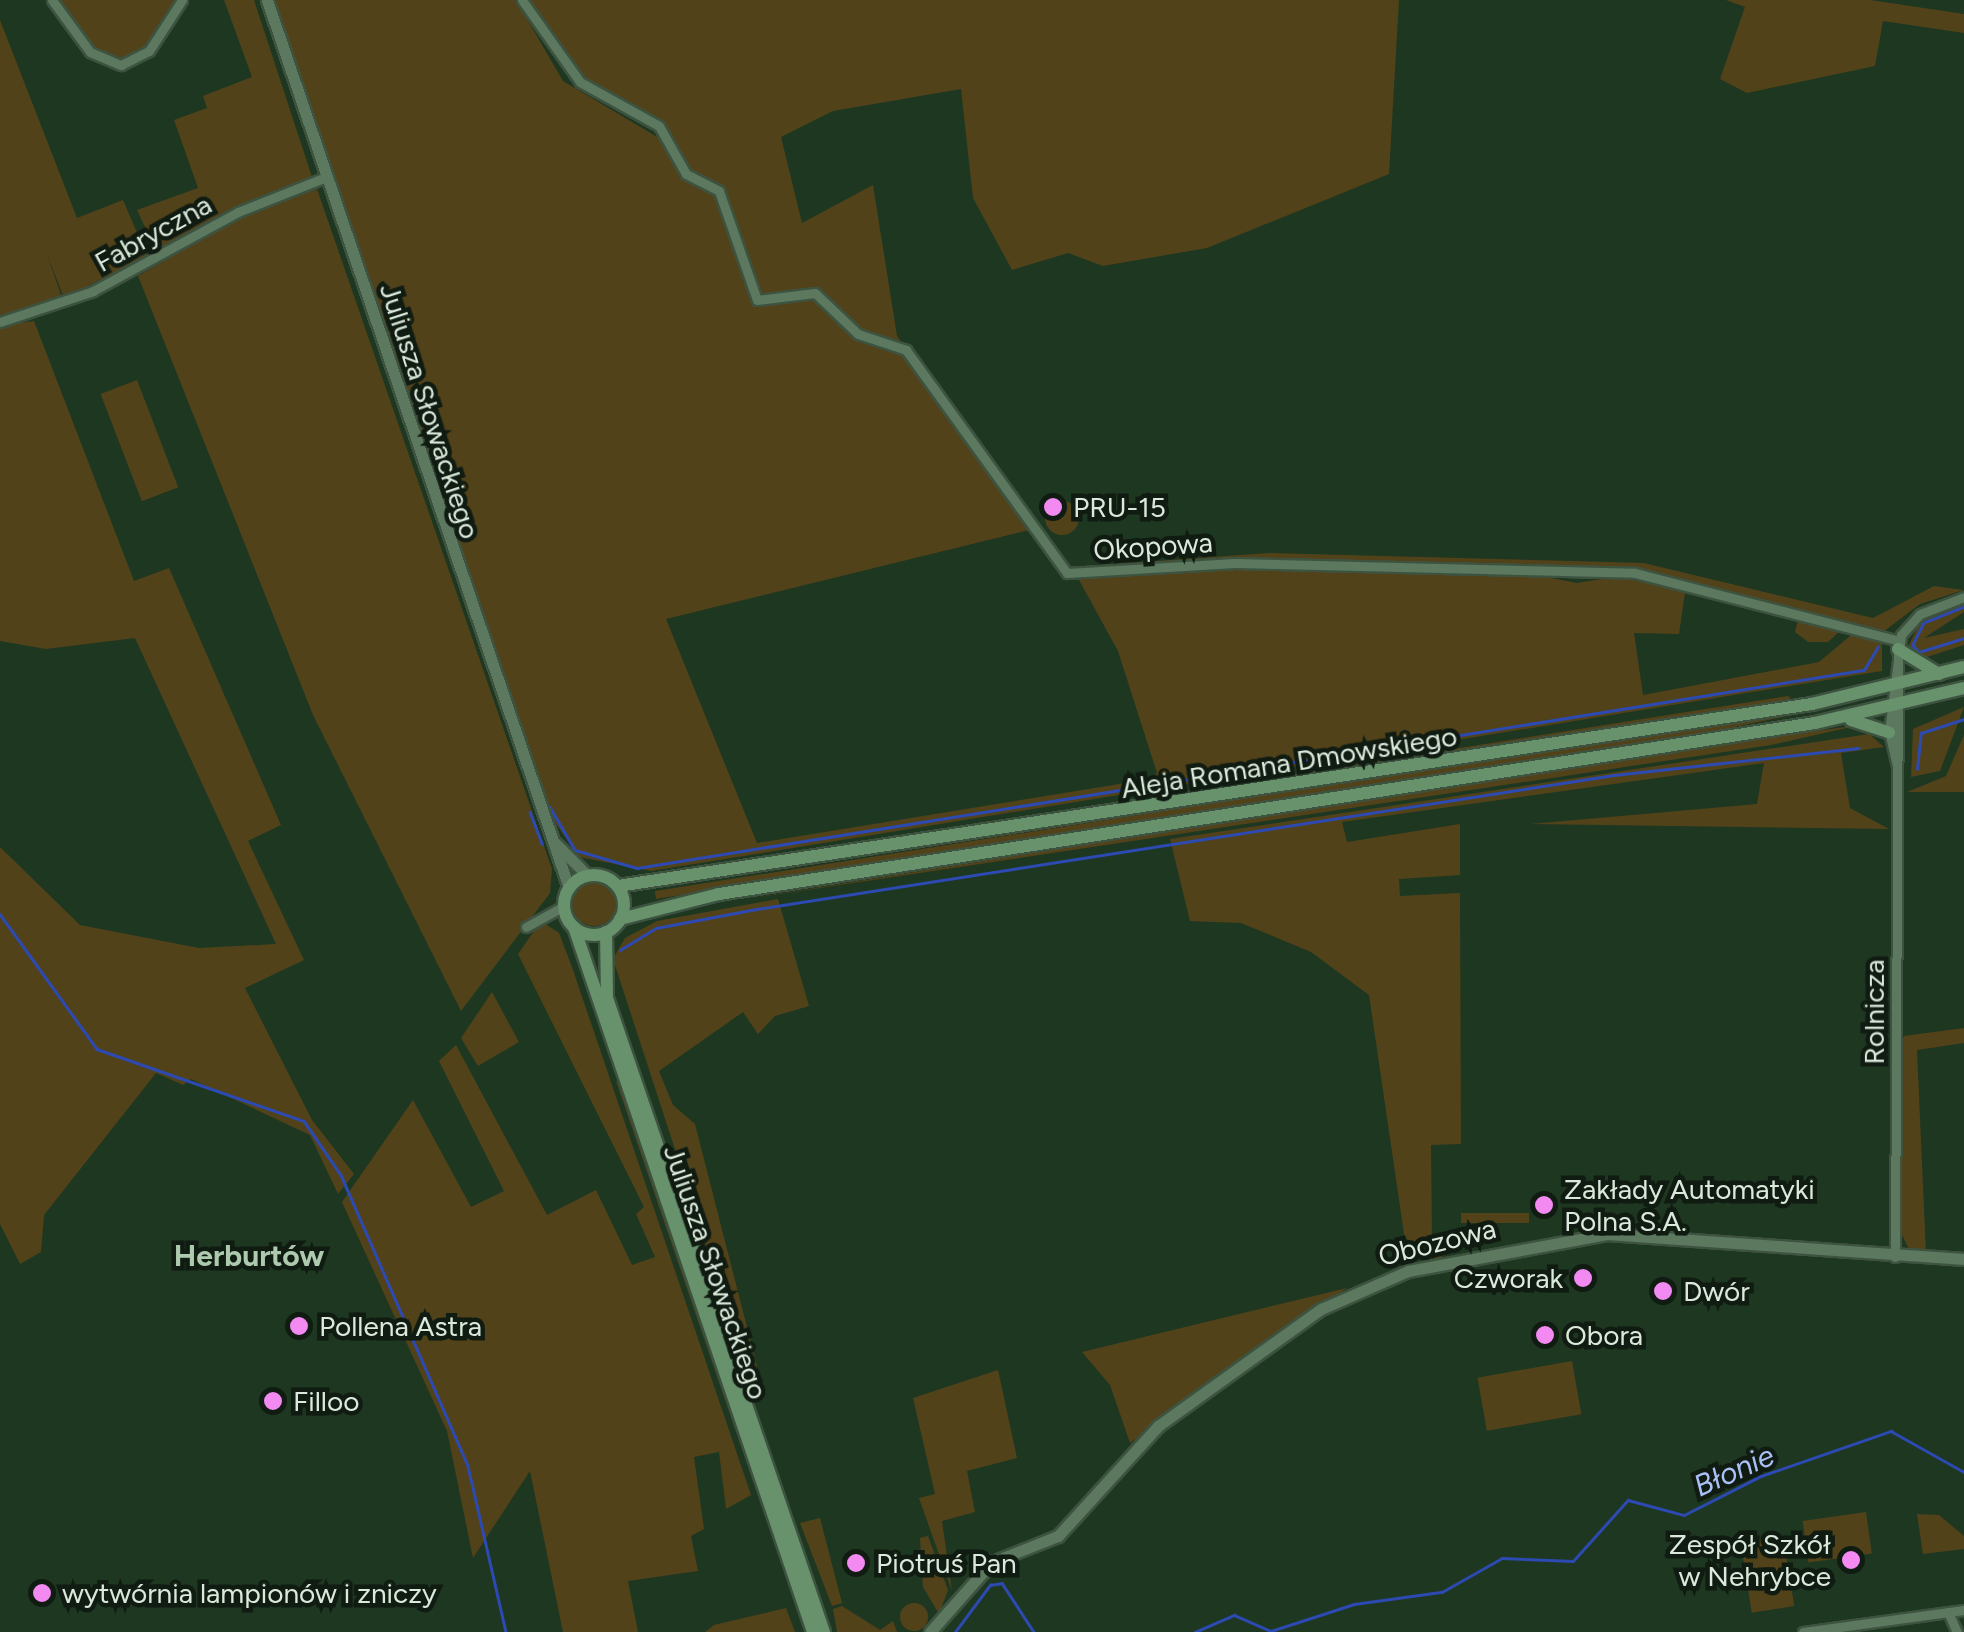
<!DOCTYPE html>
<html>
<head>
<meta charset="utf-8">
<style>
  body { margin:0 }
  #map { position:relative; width:1964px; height:1632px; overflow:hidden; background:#1e3721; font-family:Figtree,sans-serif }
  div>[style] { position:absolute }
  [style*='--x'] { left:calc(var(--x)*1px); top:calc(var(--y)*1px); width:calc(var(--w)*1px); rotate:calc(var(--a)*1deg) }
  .green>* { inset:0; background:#52421a; transform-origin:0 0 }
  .round { border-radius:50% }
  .stream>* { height:2.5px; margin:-1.25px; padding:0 1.25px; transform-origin:1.25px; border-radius:1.25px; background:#2c4ab2 }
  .roads { filter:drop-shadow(2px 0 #3d5340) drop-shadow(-2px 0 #3d5340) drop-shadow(0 2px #3d5340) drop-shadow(0 -2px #3d5340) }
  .minor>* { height:9px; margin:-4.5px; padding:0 4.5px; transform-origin:4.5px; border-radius:4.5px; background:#5c785f }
  .tertiary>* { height:11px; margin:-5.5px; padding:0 5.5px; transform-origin:5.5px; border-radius:5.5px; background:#5c785f }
  .secondary>* { height:12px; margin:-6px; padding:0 6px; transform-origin:6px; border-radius:6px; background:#67926c }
  .secondary>.ring { margin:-6px; padding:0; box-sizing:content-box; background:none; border:12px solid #67926c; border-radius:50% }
  .dots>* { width:28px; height:28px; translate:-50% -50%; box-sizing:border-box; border:5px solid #101b11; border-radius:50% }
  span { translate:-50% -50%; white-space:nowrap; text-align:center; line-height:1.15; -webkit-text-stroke:9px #101b11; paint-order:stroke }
  .street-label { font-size:28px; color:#dae9db }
  .poi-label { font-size:28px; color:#dae9db }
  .left { translate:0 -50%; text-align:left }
  .right { translate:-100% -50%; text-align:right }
  .neighbourhood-label { font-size:30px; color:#adcaaf; font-weight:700 }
  .water-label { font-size:30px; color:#aac0f6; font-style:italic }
</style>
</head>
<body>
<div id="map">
  <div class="green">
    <div style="clip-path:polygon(56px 0,178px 0,144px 53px,118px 61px,91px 50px)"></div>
    <div style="clip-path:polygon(224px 0,254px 0,312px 177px,157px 253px,137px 210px,198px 188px,174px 120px,207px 108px,203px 96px,252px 77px)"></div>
    <div style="clip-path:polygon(273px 0,516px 0,563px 81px,664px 141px,680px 175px,713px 191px,761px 304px,787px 299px,758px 297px,723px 190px,688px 171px,670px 137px,575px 71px,527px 0,1399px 0,1389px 174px,1207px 248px,1103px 266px,1068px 253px,1012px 270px,973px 198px,961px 89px,833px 111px,781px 137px,802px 223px,873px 185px,897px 336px,1033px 529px,666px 619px,757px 843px,1150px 779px,1157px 773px,1118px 651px,1079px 580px,1085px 575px,1252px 566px,1499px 568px,1577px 583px,1626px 575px,1686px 586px,1679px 634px,1634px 633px,1643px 695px,1819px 662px,1856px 631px,1882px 640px,1882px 671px,651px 871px,579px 857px,550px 815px)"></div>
    <div style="clip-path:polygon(1726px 0,1870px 0,1964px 14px,1964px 33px,1883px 21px,1875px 66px,1747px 93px,1720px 79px,1745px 7px)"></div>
    <div style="clip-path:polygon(0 20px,77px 218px,123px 200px,147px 256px,64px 298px,47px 254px,62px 298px,0 316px)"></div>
    <div style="clip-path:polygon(317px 189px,552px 869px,550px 893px,461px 1011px,313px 715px,138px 276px,245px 214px)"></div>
    <div style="clip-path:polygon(34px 321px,134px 581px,169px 568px,281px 825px,248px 841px,304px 960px,245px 988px,312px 1120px,354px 1174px,338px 1194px,310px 1135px,191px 1079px,183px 1085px,156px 1073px,44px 1215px,41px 1252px,20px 1264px,0 1224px,0 847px,80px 925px,199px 948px,276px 944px,135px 638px,46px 649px,0 641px,0 325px)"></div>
    <div style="left:137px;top:380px;width:115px;height:39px;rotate:69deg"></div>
    <div class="round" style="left:1045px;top:501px;width:34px;height:34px"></div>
    <div style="clip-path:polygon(1042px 527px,1070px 567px,1269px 553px,1644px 563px,1873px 618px,1934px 586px,1964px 590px,1920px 604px,1883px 632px,1632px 569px,1271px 561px,1074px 572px,1066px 568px)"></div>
    <div style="clip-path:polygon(1964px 601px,1964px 612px,1924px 638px,1964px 629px,1964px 645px,1924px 658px,1907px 649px,1922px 618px)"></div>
    <div style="clip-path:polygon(1799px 615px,1844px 627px,1828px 642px,1808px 642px,1795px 632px)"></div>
    <div style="clip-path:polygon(1791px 698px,1780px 703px,656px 875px,1788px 696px)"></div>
    <div style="clip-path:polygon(1855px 702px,1682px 738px,656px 899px,655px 891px)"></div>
    <div style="clip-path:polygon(1964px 707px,1940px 771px,1911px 777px,1913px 729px)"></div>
    <div style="clip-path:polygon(1860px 725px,1771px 745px,740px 900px,1690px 748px)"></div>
    <div style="clip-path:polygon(1869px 734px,1884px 747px,1841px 753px,1850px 808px,1889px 829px,1530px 824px,1757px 804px,1764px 763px,1342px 822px,1347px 842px,1460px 824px,1460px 875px,1399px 879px,1400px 896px,1460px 893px,1461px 1144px,1431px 1145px,1432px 1240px,1450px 1241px,1454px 1250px,1437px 1259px,1417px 1255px,1404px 1234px,1369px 995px,1311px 952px,1241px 923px,1190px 921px,1170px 839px)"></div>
    <div style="clip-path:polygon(1964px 735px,1964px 792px,1907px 792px,1946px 776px)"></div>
    <div class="round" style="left:572px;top:882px;width:44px;height:44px"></div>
    <div style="clip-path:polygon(778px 899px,809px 1006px,775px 1016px,758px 1034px,743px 1012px,659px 1071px,673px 1105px,695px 1124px,761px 1382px,755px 1395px,613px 959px,625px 938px,657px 921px)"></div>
    <div style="clip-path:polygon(541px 921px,559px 933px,572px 967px,751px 1495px,726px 1509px,719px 1452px,694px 1457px,704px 1529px,691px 1536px,698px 1571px,628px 1581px,638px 1632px,563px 1632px,530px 1471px,473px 1558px,447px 1431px,342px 1202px,413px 1100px,471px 1207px,504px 1191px,439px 1061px,456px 1045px,547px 1215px,596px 1190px,632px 1265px,655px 1257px,636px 1214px,644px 1207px,518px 954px)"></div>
    <div style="clip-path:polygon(492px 992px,519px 1042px,478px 1066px,461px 1038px)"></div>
    <div style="clip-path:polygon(1964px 1028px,1964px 1043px,1917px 1050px,1926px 1254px,1910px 1251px,1900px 1231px,1900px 1048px,1904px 1036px)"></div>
    <div style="clip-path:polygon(616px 1081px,618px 1082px,756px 1491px)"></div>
    <div style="left:1461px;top:1213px;width:68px;height:10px"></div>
    <div style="clip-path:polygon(1347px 1288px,1130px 1443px,1110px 1385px,1082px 1352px)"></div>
    <div style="left:1572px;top:1361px;width:54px;height:96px;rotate:80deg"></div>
    <div style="clip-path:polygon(998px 1370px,1017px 1458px,967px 1471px,975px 1512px,942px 1521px,952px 1591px,919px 1498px,935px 1494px,913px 1398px)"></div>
    <div style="left:1866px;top:1512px;width:42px;height:64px;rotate:82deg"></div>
    <div style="clip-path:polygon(1917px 1514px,1939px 1515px,1964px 1536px,1964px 1549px,1923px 1554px)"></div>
    <div style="clip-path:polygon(820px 1518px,842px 1603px,832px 1606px,800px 1523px)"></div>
    <div style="left:1783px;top:1535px;width:72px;height:43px;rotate:81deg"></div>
    <div style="clip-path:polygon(928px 1536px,948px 1590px,939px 1614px,923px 1587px,920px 1538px)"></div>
    <div class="round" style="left:900px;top:1603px;width:28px;height:28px"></div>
    <div style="clip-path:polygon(842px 1606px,880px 1630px,893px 1621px,897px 1632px,837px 1632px,833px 1609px)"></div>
    <div style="clip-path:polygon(786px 1608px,795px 1632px,705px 1632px,714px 1625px)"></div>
  </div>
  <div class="stream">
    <div style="--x:1964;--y:607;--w:43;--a:158.2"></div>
    <div style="--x:1924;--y:623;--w:25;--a:117"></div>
    <div style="--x:1913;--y:645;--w:9;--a:49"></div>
    <div style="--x:1919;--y:652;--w:47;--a:-17.3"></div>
    <div style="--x:1917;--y:769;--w:36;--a:-84"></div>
    <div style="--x:1921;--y:733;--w:45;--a:-18"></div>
    <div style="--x:550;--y:807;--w:50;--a:59.8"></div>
    <div style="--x:575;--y:850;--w:65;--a:16.2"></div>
    <div style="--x:637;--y:868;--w:1243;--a:-9.17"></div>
    <div style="--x:1864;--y:670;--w:27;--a:-59"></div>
    <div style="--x:530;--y:812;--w:34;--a:69"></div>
    <div style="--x:0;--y:914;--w:166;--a:54.3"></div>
    <div style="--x:97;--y:1049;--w:219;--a:19.2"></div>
    <div style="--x:304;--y:1121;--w:65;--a:55.6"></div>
    <div style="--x:341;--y:1175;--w:318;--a:66.4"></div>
    <div style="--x:468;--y:1466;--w:170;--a:77.1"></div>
    <div style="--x:620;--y:950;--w:42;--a:-31.4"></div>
    <div style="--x:656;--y:928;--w:103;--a:-10.7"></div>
    <div style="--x:757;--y:909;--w:867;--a:-8.89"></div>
    <div style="--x:1614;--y:775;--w:246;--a:-6.3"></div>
    <div style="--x:955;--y:1632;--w:59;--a:-53.3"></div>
    <div style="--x:990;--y:1585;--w:12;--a:-9"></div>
    <div style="--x:1002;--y:1583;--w:59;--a:56.9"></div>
    <div style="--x:1195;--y:1632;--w:43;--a:-23.6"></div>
    <div style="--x:1234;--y:1615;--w:40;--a:23.4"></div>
    <div style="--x:1271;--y:1631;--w:87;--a:-18"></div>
    <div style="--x:1354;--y:1604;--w:89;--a:-7.8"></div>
    <div style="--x:1442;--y:1592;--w:69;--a:-29.5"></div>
    <div style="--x:1502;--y:1558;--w:71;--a:2.4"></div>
    <div style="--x:1573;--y:1561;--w:82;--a:-48"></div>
    <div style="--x:1628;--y:1500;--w:58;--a:15"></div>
    <div style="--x:1684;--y:1515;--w:86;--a:-26.9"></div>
    <div style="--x:1761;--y:1476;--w:138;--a:-19.1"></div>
    <div style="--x:1891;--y:1431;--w:84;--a:29.3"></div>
  </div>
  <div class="roads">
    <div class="minor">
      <div style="--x:52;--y:0;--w:64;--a:53.8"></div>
      <div style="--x:90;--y:52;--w:34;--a:23"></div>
      <div style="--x:121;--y:65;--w:31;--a:-27"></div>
      <div style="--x:149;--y:51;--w:61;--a:-57.1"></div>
      <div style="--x:522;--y:0;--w:100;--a:54.7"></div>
      <div style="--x:580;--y:82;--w:90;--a:29.1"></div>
      <div style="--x:659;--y:126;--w:55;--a:60.6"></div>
      <div style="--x:686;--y:174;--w:37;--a:27"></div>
      <div style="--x:719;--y:191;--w:115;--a:70.8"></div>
      <div style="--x:757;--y:300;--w:58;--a:-6.9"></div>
      <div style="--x:815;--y:293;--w:59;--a:43.6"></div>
      <div style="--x:858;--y:334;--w:51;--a:18.4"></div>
      <div style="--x:906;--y:350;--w:275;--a:54.2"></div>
      <div style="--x:1067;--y:573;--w:168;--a:-3.4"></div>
      <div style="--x:1235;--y:563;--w:400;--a:1.4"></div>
      <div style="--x:1635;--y:573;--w:273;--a:14.4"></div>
      <div style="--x:0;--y:322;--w:98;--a:-18.4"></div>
      <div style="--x:93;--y:291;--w:165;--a:-28.6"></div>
      <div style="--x:238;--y:212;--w:95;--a:-21.7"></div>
      <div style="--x:1897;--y:766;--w:35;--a:-103"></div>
      <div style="--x:1889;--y:732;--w:98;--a:-82.9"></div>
      <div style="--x:1901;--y:635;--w:28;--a:-48"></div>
      <div style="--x:1920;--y:614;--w:47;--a:-21.1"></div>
      <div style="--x:526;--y:927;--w:43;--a:-28.9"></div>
      <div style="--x:1895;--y:1257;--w:603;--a:-89.71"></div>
      <div style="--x:1948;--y:1612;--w:22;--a:66"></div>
      <div style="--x:1803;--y:1632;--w:162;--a:-7.8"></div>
    </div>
    <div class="tertiary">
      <div style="--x:267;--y:0;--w:938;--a:71.22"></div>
      <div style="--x:555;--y:843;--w:45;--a:45"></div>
      <div style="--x:930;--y:1632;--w:94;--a:-48.5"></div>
      <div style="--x:992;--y:1562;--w:71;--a:-21.5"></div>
      <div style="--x:1058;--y:1536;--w:149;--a:-47.7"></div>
      <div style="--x:1158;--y:1426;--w:201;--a:-35.7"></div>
      <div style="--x:1321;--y:1309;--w:95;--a:-23.6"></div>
      <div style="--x:1408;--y:1271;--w:202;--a:-10.5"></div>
      <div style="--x:1607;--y:1234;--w:358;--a:4"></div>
    </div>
    <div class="secondary">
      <div style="--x:1898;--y:649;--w:48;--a:31.4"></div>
      <div style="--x:1851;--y:720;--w:40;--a:18"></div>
      <div class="ring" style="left:564px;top:875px;width:48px;height:48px"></div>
      <div style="--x:618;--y:886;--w:1208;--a:-8.67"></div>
      <div style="--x:1812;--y:704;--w:156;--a:-13.7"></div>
      <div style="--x:620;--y:919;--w:102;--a:-14.2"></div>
      <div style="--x:719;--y:894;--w:1109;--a:-8.87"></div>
      <div style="--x:1815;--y:723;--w:153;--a:-13.2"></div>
      <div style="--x:574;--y:927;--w:744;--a:71.27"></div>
      <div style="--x:606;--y:932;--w:66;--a:89.1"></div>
      <div style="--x:607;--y:998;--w:670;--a:71.11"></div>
    </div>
  </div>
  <div class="dots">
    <div style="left:1053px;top:507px;background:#f28af2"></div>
    <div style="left:1544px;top:1205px;background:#f28af2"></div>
    <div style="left:1583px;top:1278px;background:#f28af2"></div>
    <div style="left:1663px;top:1291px;background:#f28af2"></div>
    <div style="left:299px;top:1326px;background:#f28af2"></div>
    <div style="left:1545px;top:1335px;background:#f28af2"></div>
    <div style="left:273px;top:1401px;background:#f28af2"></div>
    <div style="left:1851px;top:1560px;background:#f28af2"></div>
    <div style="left:856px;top:1563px;background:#f28af2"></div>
    <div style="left:42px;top:1593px;background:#f28af2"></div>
  </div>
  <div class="street-label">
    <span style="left:153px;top:233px;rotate:-29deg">Fabryczna</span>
    <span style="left:430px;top:411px;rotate:72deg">Juliusza Słowackiego</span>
    <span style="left:1153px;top:546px;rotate:-4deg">Okopowa</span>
    <span style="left:1289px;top:762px;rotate:-9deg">Aleja Romana Dmowskiego</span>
    <span style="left:1874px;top:1012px;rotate:-90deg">Rolnicza</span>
    <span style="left:1437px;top:1242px;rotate:-14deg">Obozowa</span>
    <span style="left:716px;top:1272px;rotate:71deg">Juliusza Słowackiego</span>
  </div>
  <div class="poi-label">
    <span class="left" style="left:1073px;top:507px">PRU-15</span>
    <span class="left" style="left:1564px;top:1205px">Zakłady Automatyki<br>Polna S.A.</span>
    <span class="right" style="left:1563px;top:1278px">Czworak</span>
    <span class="left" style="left:1683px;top:1291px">Dwór</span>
    <span class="left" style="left:319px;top:1326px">Pollena Astra</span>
    <span class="left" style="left:1565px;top:1335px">Obora</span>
    <span class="left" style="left:293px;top:1401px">Filloo</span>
    <span class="right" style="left:1831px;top:1560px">Zespół Szkół<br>w Nehrybce</span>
    <span class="left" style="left:876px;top:1563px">Piotruś Pan</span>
    <span class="left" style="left:62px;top:1593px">wytwórnia lampionów i zniczy</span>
  </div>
  <div class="neighbourhood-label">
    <span style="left:249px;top:1256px">Herburtów</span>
  </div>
  <div class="water-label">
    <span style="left:1734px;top:1471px;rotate:-24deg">Błonie</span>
  </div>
</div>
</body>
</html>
